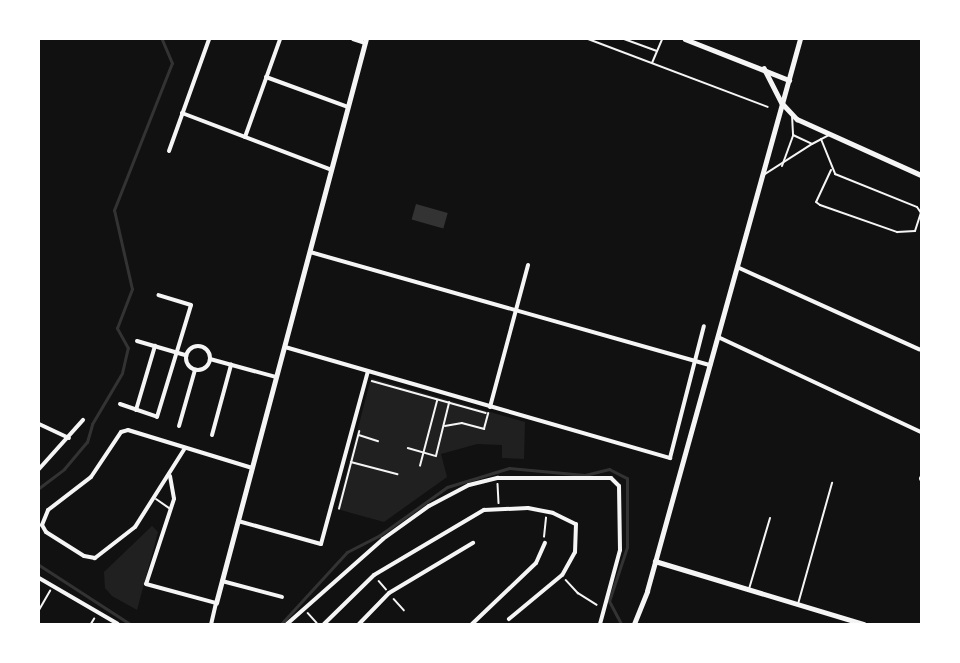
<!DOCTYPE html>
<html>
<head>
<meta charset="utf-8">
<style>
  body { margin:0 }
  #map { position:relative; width:960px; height:663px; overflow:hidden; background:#111; font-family:"PT Serif",serif }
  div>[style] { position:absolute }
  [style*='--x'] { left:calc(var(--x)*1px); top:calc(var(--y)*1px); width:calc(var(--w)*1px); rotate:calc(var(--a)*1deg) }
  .green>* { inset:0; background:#202020 }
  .water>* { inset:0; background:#333; transform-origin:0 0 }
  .stream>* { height:3px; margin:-1.5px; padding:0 1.5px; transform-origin:1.5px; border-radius:1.5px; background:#333 }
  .path>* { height:1.5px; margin:-0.75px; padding:0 0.75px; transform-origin:0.75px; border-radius:0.75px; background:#f5f5f5 }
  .service>* { height:2px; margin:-1px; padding:0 1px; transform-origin:1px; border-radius:1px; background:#f5f5f5 }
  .minor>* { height:4px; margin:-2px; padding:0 2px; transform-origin:2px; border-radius:2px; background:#f5f5f5 }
  .minor>.ring { margin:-2px; padding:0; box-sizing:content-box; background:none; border:4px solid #f5f5f5; border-radius:50% }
  .tertiary>* { height:4.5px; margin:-2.25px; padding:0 2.25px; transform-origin:2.25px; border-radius:2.25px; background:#f5f5f5 }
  span { translate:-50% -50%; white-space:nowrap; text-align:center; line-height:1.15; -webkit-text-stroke:5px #fff; paint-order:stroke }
  .frame { position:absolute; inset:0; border:40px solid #fff; pointer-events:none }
</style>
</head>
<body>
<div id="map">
  <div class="green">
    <div style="clip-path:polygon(371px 378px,525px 422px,524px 459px,502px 458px,502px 445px,477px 444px,441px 454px,447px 477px,384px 522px,337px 509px)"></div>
    <div style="clip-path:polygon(152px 526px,158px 532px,137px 610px,112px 596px,105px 588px,104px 572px)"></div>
  </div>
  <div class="water">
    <div style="left:416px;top:204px;width:33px;height:16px;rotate:16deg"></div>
  </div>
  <div class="stream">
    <div style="--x:39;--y:488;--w:31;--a:-37"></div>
    <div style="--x:64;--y:469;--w:35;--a:-50"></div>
    <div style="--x:87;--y:442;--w:19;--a:-74"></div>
    <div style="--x:92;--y:424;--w:59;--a:-59.5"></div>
    <div style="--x:122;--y:373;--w:26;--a:-77"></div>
    <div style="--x:128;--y:348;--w:23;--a:-119"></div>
    <div style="--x:117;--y:328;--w:42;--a:-69"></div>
    <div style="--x:132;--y:289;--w:81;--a:-102.8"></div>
    <div style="--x:114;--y:210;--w:158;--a:-68.5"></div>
    <div style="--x:172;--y:63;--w:26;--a:-113"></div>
    <div style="--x:39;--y:565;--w:108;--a:33"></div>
    <div style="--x:281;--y:624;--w:98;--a:-47.5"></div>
    <div style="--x:347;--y:552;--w:37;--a:-27"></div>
    <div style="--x:380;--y:535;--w:82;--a:-35.6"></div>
    <div style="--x:447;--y:487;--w:65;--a:-17"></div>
    <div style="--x:509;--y:468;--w:76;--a:5.3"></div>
    <div style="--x:585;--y:475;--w:25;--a:-14"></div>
    <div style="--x:609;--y:469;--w:20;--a:27"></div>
    <div style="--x:627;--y:478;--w:69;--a:90"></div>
    <div style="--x:627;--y:547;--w:57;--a:108.4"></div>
    <div style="--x:609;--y:601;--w:26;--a:62"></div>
  </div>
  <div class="path">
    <div style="--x:372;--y:381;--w:118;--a:15.7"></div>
    <div style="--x:445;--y:426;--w:17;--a:-10"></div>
    <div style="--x:462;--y:423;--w:23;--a:15"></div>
    <div style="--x:484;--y:429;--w:16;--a:-75"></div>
    <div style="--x:359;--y:435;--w:20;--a:18"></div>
    <div style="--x:408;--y:448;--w:29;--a:16"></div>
    <div style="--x:436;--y:456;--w:55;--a:-76.2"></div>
    <div style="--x:351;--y:462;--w:48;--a:14.6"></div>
    <div style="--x:420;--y:466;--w:67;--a:-75.3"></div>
    <div style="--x:498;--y:484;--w:19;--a:87"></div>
    <div style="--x:339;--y:509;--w:80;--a:-75.4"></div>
    <div style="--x:544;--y:537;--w:19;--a:-84"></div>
    <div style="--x:566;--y:580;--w:18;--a:47"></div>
    <div style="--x:578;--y:593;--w:22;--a:32"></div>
    <div style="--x:379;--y:581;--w:11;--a:49"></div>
    <div style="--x:394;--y:599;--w:15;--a:48"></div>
    <div style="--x:39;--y:610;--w:22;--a:-60"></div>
    <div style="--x:308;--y:613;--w:13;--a:48"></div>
    <div style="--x:91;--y:624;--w:6;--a:-59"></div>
  </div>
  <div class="service">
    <div style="--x:588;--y:39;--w:192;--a:20.7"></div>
    <div style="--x:624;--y:39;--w:35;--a:20"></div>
    <div style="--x:652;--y:63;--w:26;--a:-67"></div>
    <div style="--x:792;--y:115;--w:20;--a:87"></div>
    <div style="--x:793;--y:135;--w:21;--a:25"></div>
    <div style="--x:812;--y:144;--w:19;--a:-28"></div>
    <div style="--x:821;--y:139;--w:38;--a:68"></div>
    <div style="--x:835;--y:174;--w:88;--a:21.9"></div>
    <div style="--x:917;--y:207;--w:7;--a:56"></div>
    <div style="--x:782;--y:166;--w:33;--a:-70"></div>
    <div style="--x:831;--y:170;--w:35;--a:115"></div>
    <div style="--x:816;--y:202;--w:5;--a:37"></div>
    <div style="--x:820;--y:205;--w:82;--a:19.3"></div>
    <div style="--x:897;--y:232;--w:18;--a:-3"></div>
    <div style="--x:915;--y:231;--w:19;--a:-72"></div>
    <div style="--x:762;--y:176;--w:59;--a:-32.6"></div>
    <div style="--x:156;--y:499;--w:16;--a:35"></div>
    <div style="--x:749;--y:589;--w:74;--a:-73.5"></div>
    <div style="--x:798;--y:604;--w:126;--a:-74.3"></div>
  </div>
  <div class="minor">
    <div style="--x:353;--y:39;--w:13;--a:18"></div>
    <div style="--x:266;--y:77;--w:87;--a:20.1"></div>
    <div style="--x:182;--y:113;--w:160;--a:20.8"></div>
    <div style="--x:245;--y:137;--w:104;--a:-70.3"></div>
    <div style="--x:169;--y:151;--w:119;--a:-70.3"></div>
    <div style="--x:310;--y:252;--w:416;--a:15.8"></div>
    <div style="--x:737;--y:267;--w:200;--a:24.3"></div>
    <div style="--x:718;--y:337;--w:224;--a:25.1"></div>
    <div style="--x:137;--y:341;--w:50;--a:16.3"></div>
    <div class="ring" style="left:186px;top:346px;width:20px;height:20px"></div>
    <div style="--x:285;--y:347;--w:401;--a:16.1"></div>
    <div style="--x:670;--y:458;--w:136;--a:-75.6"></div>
    <div style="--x:210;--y:359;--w:68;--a:15.3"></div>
    <div style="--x:120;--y:404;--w:39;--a:19"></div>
    <div style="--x:157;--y:417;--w:117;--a:-73.1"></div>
    <div style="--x:191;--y:305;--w:34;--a:-163"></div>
    <div style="--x:490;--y:407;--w:147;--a:-75"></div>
    <div style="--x:136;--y:410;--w:67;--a:-73.5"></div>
    <div style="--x:39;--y:424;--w:33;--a:25"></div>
    <div style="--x:179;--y:426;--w:58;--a:-74.1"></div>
    <div style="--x:212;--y:435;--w:73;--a:-74.8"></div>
    <div style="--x:185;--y:448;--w:93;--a:122.3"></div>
    <div style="--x:135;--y:527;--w:51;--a:142.2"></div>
    <div style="--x:95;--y:558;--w:11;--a:-170"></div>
    <div style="--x:84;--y:556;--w:45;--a:-147.7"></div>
    <div style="--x:46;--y:532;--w:8;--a:-120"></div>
    <div style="--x:42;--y:525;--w:16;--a:-68"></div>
    <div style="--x:48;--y:510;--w:54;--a:-37.5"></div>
    <div style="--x:91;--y:477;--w:54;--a:-56.3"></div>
    <div style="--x:121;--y:432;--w:7;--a:-16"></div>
    <div style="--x:128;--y:430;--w:130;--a:17"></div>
    <div style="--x:39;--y:469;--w:66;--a:-48.1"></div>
    <div style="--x:170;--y:476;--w:23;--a:80"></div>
    <div style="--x:174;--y:499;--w:89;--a:108.2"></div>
    <div style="--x:146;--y:584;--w:73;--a:15.2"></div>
    <div style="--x:216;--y:603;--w:22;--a:103"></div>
    <div style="--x:921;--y:479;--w:1;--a:-90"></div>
    <div style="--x:238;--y:521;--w:86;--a:15.5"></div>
    <div style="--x:321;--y:544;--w:179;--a:-74.8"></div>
    <div style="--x:39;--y:578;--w:91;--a:30.2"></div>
    <div style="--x:222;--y:581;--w:62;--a:14.9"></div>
    <div style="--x:287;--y:624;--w:128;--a:-41.5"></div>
    <div style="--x:383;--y:539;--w:57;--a:-35.7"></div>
    <div style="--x:429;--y:506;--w:45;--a:-27.7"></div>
    <div style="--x:469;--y:485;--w:30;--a:-14"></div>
    <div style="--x:498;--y:478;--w:113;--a:0"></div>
    <div style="--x:611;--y:478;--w:11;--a:45"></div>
    <div style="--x:619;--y:486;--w:64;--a:89.1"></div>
    <div style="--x:620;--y:550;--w:77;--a:105.1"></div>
    <div style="--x:324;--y:624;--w:70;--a:-44.4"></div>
    <div style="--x:374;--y:575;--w:128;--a:-30.6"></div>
    <div style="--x:484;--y:510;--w:44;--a:-2.6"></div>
    <div style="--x:528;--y:508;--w:25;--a:11"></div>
    <div style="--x:553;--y:513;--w:25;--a:26"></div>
    <div style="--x:576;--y:524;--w:28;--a:92"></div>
    <div style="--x:575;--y:552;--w:26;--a:119"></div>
    <div style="--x:562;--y:575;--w:69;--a:140.3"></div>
    <div style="--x:359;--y:624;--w:43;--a:-45.9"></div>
    <div style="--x:389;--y:593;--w:98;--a:-30.8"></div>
    <div style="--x:472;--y:624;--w:88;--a:-43.6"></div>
    <div style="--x:536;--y:563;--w:22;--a:-66"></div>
  </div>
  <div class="tertiary">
    <div style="--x:685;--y:39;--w:112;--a:21.5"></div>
    <div style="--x:764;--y:68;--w:39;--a:63"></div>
    <div style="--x:782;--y:103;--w:22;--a:47"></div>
    <div style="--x:797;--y:119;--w:136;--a:24.3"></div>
    <div style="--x:655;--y:561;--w:218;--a:16.8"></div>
    <div style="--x:216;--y:603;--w:584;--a:-75.11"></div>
    <div style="--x:634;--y:624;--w:35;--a:-68"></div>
    <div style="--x:647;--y:591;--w:573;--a:-74.51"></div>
  </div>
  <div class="frame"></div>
</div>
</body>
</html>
